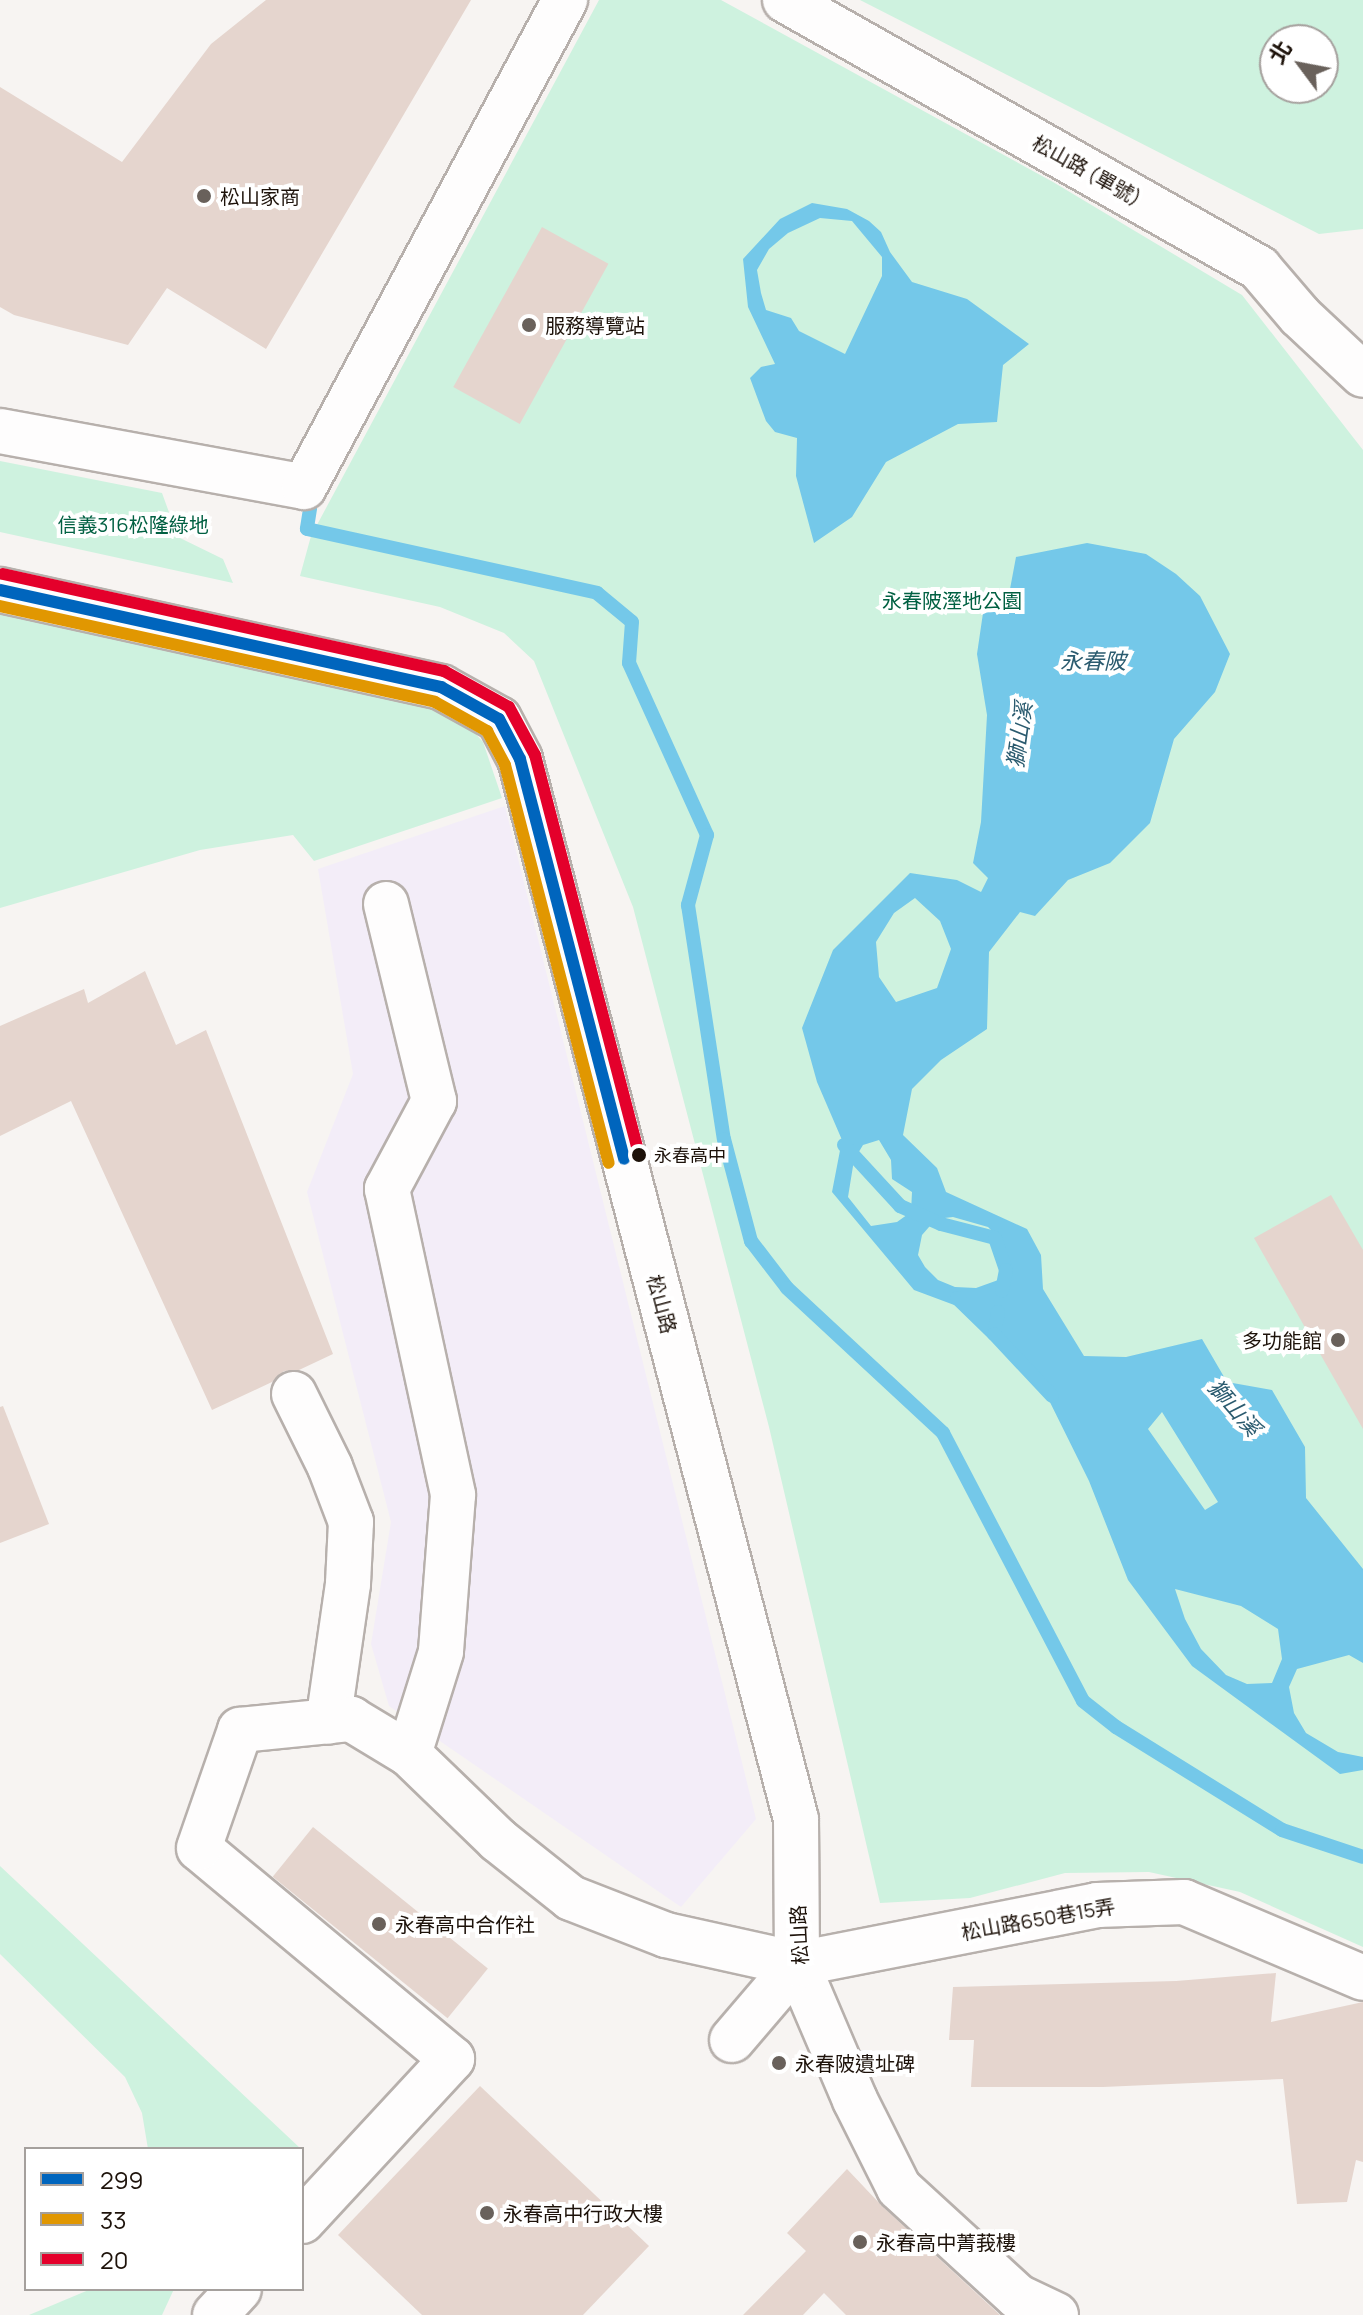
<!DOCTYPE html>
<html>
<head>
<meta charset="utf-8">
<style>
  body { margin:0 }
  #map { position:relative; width:1363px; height:2315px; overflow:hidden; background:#f7f4f2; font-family:Manrope,"Noto Sans TC",sans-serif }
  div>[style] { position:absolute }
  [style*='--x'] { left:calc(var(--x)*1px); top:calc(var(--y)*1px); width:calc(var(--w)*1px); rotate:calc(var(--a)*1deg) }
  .industrial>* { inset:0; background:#f3edf8 }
  .green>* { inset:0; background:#cef2df }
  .water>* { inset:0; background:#74c8e9 }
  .stream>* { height:14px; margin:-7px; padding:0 7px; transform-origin:7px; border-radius:7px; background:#74c8e9 }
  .building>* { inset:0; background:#e5d5ce; transform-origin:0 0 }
  .roads { filter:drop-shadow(2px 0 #b7b0ac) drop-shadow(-2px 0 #b7b0ac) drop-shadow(0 2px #b7b0ac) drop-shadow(0 -2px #b7b0ac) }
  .minor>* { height:44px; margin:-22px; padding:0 22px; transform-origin:22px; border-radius:22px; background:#fefdfd }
  .bus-1>* { height:12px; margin:-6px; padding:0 6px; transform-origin:6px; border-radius:6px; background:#0065bd }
  .bus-2>* { height:12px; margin:-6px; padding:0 6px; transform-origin:6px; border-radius:6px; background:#e19701 }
  .bus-3>* { height:12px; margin:-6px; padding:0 6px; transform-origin:6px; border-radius:6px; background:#e4002b }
  .dots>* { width:22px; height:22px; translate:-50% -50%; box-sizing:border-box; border:4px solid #fff; border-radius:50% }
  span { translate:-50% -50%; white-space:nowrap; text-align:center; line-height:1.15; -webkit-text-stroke:8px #fff; paint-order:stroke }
  .bus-label { font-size:18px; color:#1d120a }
  .left { translate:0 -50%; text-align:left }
  .street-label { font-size:20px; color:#1d120a }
  .poi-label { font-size:20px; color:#1d120a }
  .right { translate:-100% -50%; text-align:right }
  .park-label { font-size:20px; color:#016042 }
  .water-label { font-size:22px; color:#2b5b6f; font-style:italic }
  .legend { position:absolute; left:24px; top:2147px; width:280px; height:144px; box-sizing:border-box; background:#fff; border:2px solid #a5a09d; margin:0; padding:10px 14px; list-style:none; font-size:24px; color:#1d120a }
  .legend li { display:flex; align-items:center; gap:16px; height:40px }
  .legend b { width:40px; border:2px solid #a5a09d }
  .north { position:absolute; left:1259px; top:24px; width:80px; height:80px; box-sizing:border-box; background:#fff; border:2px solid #a5a09d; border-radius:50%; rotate:302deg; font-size:22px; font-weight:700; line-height:32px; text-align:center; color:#1d120a }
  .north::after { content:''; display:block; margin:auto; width:28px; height:36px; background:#69615b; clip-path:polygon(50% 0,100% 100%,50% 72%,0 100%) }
</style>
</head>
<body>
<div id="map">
  <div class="industrial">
    <div style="clip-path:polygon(505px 806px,756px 1819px,681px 1907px,389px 1706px,371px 1644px,391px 1522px,307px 1192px,353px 1074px,318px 869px)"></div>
  </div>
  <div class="green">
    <div style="clip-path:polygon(599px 0,721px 0,1053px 182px,1242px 295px,1363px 450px,1363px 1947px,1240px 1892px,1149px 1872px,1065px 1873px,970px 1898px,880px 1903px,769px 1427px,633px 907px,534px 661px,504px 633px,440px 607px,300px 576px,311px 536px)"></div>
    <div style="clip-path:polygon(evenodd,860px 0,1363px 0,1363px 229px,1319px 234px,860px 0,1275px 40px,1323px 40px,1323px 88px,1275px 88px,1275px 40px)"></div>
    <div style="clip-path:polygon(0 461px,162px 493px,178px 537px,223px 559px,233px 583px,0 532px)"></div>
    <div style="clip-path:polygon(0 601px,443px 698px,483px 742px,502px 798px,314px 861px,293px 835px,200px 850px,0 908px)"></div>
    <div style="clip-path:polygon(0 1866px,301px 2149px,148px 2149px,142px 2113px,125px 2077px,0 1954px)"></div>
    <div style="clip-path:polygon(91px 2289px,174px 2289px,162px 2315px,29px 2315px)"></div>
  </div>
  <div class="water">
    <div style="clip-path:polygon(evenodd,812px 203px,847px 209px,869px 221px,881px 232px,890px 252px,912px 282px,967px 299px,1029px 344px,1003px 365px,997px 422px,958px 424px,886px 462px,852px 517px,814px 543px,796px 476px,797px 438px,775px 432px,766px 421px,750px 378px,761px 367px,775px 364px,748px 307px,743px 259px,780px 219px,812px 203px,820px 218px,852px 221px,882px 257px,882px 276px,845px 354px,799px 331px,791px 318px,766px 310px,761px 293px,757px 270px,769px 249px,788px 233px,820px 218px)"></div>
    <div style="clip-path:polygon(evenodd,1087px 543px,1146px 554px,1176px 574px,1200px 596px,1230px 654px,1215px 692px,1174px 739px,1150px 823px,1110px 863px,1068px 880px,1035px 916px,1020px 912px,989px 952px,987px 1029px,941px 1060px,912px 1089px,903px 1135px,937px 1168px,946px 1192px,1027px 1229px,1041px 1255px,1043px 1289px,1084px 1356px,1126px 1357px,1202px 1339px,1227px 1382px,1272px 1390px,1305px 1447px,1306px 1498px,1363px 1569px,1363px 1663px,1349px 1655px,1297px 1669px,1289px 1687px,1294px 1713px,1306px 1733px,1338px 1752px,1363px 1757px,1363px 1770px,1340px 1774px,1192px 1666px,1128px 1580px,1089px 1481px,1037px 1376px,981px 1315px,914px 1290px,832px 1192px,842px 1140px,817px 1082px,802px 1028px,833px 950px,910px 873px,957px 880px,981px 892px,988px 878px,973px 863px,981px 822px,987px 715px,977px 654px,983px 613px,1010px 589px,1016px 557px,1087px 543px,915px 898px,940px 921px,951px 949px,937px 988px,896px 1002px,879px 977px,876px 942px,894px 913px,915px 898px,1087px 543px,879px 1140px,891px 1160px,892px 1179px,912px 1192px,911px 1212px,897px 1222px,871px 1226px,848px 1197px,854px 1160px,863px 1145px,879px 1140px,1087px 543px,953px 1217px,988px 1227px,1002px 1241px,1010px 1269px,1001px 1279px,976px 1288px,955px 1287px,938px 1280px,925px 1267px,918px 1255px,922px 1235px,936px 1219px,953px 1217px,1087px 543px,1162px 1412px,1218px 1502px,1205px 1510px,1148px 1429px,1162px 1412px,1087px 543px,1175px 1589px,1241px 1606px,1278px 1629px,1282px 1659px,1272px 1683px,1247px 1684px,1226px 1675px,1201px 1649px,1185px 1619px,1175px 1589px)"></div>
  </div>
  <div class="stream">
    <div style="--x:310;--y:509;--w:20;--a:99"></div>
    <div style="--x:307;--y:529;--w:297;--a:12.4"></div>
    <div style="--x:597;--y:593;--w:45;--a:39.6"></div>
    <div style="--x:632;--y:622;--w:41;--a:94.2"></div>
    <div style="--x:629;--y:663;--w:189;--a:65.6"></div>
    <div style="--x:707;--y:835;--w:73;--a:105.2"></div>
    <div style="--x:688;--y:905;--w:237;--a:81.3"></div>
    <div style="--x:724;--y:1139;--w:106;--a:75.2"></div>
    <div style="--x:751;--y:1241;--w:59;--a:52.5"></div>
    <div style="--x:787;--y:1288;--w:213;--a:42.9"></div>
    <div style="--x:943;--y:1433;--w:302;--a:62.4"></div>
    <div style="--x:1083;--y:1701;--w:42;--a:38.2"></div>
    <div style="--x:1116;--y:1727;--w:195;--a:31.8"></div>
    <div style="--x:1282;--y:1830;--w:85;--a:18.4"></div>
    <div style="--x:844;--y:1145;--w:83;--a:47.4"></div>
    <div style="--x:900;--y:1206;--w:45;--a:23.7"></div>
    <div style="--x:941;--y:1224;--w:56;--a:14.5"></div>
    <div style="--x:995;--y:1238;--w:34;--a:71"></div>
    <div style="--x:1006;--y:1270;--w:21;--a:101"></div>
    <div style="--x:957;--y:1298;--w:52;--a:44.2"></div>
    <div style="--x:998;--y:1312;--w:22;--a:100"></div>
    <div style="--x:994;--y:1334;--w:85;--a:46.9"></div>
  </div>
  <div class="building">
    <div style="clip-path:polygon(266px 0,471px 0,266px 349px,167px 288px,128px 345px,14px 315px,0 307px,0 87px,122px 162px,211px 44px)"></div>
    <div style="left:542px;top:227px;width:76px;height:183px;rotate:29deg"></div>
    <div style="clip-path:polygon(145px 971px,176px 1045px,206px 1030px,333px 1354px,299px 1370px,284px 1371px,272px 1382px,212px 1410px,71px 1101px,0 1136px,0 1026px,84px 989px,88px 1003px)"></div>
    <div style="clip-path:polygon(1331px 1195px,1363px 1250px,1363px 1429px,1254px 1238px)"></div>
    <div style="clip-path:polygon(3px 1406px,49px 1524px,0 1543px,0 1407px)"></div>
    <div style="left:313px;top:1827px;width:225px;height:64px;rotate:39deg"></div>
    <div style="clip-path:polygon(1276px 1973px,1271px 2022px,1363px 2002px,1363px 2162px,1356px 2160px,1347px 2202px,1297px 2204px,1283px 2079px,1103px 2087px,971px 2087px,974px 2040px,949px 2040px,953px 1987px,1176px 1981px)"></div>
    <div style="clip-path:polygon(480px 2086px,649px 2246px,583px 2315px,422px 2315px,338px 2235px)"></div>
    <div style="clip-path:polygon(847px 2169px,882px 2206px,1000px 2315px,846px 2315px,824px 2293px,803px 2315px,743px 2315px,806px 2251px,787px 2233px)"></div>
  </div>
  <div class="roads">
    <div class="minor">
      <div style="--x:785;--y:0;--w:545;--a:29.48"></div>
      <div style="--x:1259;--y:268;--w:63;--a:49.5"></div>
      <div style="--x:1300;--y:316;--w:86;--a:43.1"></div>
      <div style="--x:0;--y:431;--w:309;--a:10.4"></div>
      <div style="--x:304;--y:487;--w:553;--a:-61.81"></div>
      <div style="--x:0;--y:590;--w:452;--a:12.4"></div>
      <div style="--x:441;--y:687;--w:66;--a:28.9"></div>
      <div style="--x:499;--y:719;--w:45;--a:62.3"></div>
      <div style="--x:520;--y:759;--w:1095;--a:75.41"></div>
      <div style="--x:796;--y:1819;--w:145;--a:89.6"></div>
      <div style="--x:797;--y:1964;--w:148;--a:66.9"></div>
      <div style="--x:855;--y:2100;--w:98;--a:63.4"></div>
      <div style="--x:899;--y:2188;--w:161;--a:42.5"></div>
      <div style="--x:1018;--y:2297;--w:42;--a:25.3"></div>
      <div style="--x:386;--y:904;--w:203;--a:76.3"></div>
      <div style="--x:434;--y:1101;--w:100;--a:118.1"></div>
      <div style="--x:387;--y:1189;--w:313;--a:77.8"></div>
      <div style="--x:453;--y:1495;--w:157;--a:94.4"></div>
      <div style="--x:441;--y:1652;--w:107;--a:107.4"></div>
      <div style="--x:294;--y:1394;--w:81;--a:63.7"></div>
      <div style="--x:330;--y:1467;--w:59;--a:69.1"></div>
      <div style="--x:351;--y:1522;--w:62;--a:92.8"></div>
      <div style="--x:348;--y:1584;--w:139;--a:98.2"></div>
      <div style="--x:732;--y:2040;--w:100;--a:-49.5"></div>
      <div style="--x:302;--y:2221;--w:221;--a:-47.2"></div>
      <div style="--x:452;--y:2059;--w:329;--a:-140.2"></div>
      <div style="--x:199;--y:1848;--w:125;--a:-70.8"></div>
      <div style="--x:240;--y:1730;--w:112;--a:-5.7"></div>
      <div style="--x:351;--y:1719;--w:68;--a:31.1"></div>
      <div style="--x:409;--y:1754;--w:124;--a:44"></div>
      <div style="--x:498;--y:1840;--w:93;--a:38.5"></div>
      <div style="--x:571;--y:1898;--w:102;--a:21.3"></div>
      <div style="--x:666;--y:1935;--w:134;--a:12.5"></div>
      <div style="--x:797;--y:1964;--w:306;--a:-11.1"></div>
      <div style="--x:1097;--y:1905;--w:87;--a:-2"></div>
      <div style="--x:1184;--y:1902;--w:194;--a:23"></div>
      <div style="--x:215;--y:2315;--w:35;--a:-47"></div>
    </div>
  </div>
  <div class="bus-1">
    <div style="--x:0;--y:590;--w:452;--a:12.4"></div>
    <div style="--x:441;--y:687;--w:66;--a:28.9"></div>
    <div style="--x:499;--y:719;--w:45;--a:62.3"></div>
    <div style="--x:520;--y:759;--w:413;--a:75.4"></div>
  </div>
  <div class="bus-2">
    <div style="--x:0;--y:606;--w:445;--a:12.4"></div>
    <div style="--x:435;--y:702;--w:60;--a:29.1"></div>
    <div style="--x:487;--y:731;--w:38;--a:62"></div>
    <div style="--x:505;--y:765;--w:411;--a:75.4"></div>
  </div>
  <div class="bus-3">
    <div style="--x:3;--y:574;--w:452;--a:12.4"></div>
    <div style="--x:444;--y:671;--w:74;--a:29"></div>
    <div style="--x:509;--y:707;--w:55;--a:61.6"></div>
    <div style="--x:535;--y:755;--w:413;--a:75.4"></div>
  </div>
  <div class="dots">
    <div style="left:204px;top:196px;background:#69615b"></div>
    <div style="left:529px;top:325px;background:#69615b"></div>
    <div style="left:639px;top:1155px;background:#1d120a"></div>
    <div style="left:1338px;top:1340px;background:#69615b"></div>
    <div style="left:379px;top:1924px;background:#69615b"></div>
    <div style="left:779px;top:2063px;background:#69615b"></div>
    <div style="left:487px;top:2213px;background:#69615b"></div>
    <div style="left:860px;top:2242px;background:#69615b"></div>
  </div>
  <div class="bus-label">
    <span class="left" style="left:654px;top:1155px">永春高中</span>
  </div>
  <div class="street-label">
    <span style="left:1087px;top:170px;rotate:29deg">松山路 (單號)</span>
    <span style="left:662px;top:1304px;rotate:75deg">松山路</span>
    <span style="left:1038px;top:1919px;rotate:-10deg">松山路650巷15弄</span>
    <span style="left:799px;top:1935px;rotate:-93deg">松山路</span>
  </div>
  <div class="poi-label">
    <span class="left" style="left:220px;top:196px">松山家商</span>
    <span class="left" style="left:545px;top:325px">服務導覽站</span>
    <span class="right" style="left:1322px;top:1340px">多功能館</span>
    <span class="left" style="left:395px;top:1924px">永春高中合作社</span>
    <span class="left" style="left:795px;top:2063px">永春陂遺址碑</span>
    <span class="left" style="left:503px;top:2213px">永春高中行政大樓</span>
    <span class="left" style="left:876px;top:2242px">永春高中菁莪樓</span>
  </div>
  <div class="park-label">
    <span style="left:133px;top:524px">信義316松隆綠地</span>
    <span style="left:952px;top:600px">永春陂溼地公園</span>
  </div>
  <div class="water-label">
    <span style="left:1093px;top:662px">永春陂</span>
    <span style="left:1020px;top:735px;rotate:-82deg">獅山溪</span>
    <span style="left:1234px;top:1408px;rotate:49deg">獅山溪</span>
  </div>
  <ul class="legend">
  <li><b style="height:10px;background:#0065bd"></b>299</li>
  <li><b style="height:10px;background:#e19701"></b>33</li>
  <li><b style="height:10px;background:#e4002b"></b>20</li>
  </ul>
  <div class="north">北</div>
</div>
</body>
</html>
